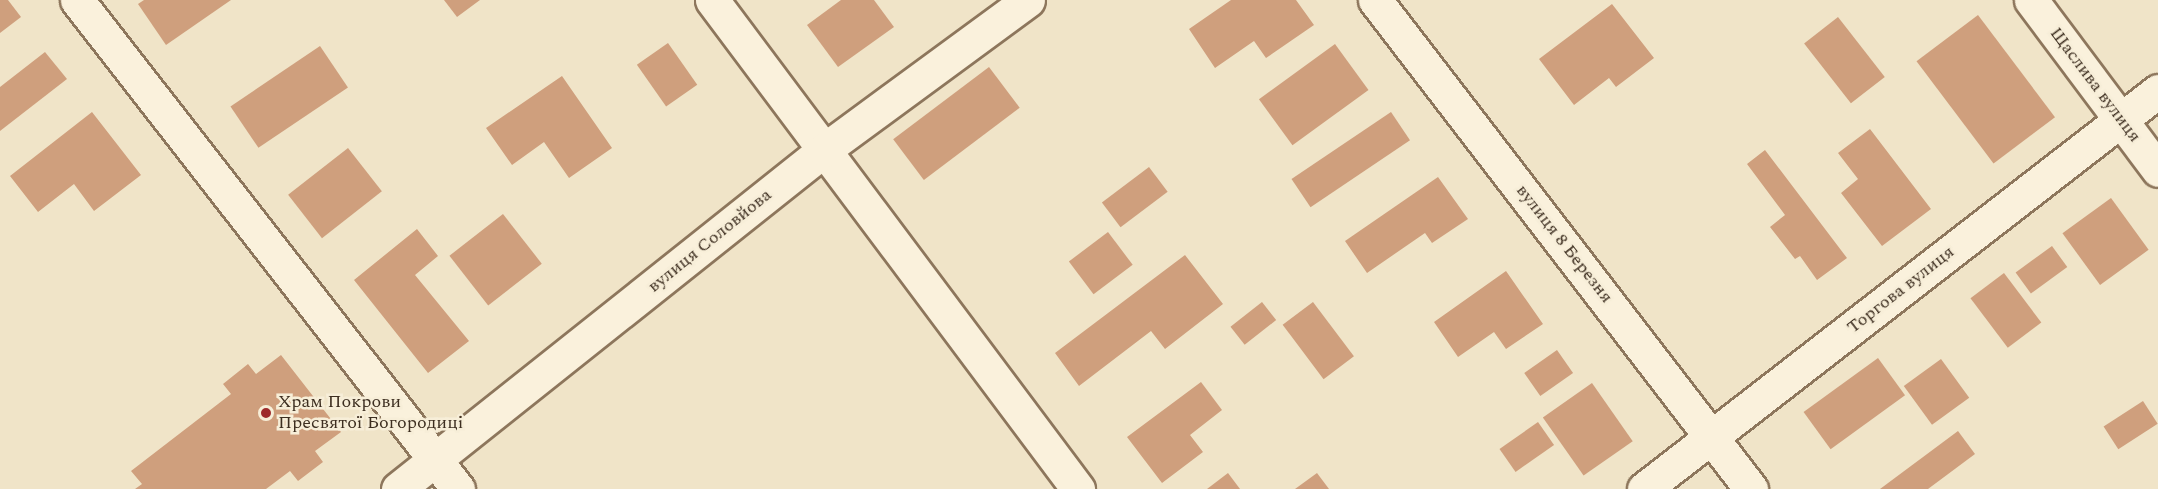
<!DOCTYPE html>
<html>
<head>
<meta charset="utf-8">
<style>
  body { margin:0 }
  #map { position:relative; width:2158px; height:489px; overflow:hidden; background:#f0e4c8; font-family:Spectral,serif }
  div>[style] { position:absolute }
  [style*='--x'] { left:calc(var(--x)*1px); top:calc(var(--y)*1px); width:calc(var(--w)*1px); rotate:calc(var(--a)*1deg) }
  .building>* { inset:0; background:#cf9f7d; transform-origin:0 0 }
  .roads { filter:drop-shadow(2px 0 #8d765c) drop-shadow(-2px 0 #8d765c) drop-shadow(0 2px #8d765c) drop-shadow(0 -2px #8d765c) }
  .minor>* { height:33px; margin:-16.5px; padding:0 16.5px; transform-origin:16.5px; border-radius:16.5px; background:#faf1dc }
  .dots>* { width:16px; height:16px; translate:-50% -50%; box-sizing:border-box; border:3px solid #f7eed8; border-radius:50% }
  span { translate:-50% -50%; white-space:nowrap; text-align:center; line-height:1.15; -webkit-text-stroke:5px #f7eed8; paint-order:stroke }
  .street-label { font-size:18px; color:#3d2e20 }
  .poi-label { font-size:18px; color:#3d2e20 }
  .left { translate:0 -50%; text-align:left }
</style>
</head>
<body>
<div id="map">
  <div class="building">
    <div style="clip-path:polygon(0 0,8px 0,21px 17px,0 33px)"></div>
    <div style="clip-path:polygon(144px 0,231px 0,166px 45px,138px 4px)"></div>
    <div style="clip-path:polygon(444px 0,480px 0,457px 17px)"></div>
    <div style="clip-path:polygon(841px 0,874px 0,894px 27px,838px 67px,807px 25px)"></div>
    <div style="clip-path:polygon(1231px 0,1296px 0,1314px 25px,1266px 58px,1254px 41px,1215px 68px,1189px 29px)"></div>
    <div style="clip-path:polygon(1612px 4px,1654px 58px,1616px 87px,1609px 78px,1574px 105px,1539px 59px)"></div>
    <div style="left:1978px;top:15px;width:128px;height:77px;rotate:53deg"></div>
    <div style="left:1838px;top:17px;width:76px;height:43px;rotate:52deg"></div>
    <div style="left:668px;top:43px;width:51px;height:38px;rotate:55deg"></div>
    <div style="left:1335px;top:44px;width:57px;height:94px;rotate:54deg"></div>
    <div style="left:320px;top:46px;width:50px;height:108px;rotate:56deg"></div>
    <div style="clip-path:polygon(45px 52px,67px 79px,0 131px,0 87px)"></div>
    <div style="left:989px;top:67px;width:51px;height:120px;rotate:53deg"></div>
    <div style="clip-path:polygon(562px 76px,612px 148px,569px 178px,544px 142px,512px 165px,486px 128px)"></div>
    <div style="clip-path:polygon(92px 112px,141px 175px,94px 211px,74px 184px,38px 212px,10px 176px)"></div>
    <div style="left:1391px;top:112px;width:34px;height:120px;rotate:56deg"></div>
    <div style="clip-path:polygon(1870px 129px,1931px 209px,1882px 246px,1841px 193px,1858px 179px,1838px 153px)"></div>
    <div style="left:348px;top:148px;width:55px;height:76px;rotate:52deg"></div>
    <div style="clip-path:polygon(1765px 150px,1847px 258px,1817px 280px,1800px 256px,1795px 259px,1770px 227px,1785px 215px,1747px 164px)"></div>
    <div style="left:1149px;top:167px;width:31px;height:59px;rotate:53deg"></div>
    <div style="clip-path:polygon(1438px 177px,1468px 219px,1432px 243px,1425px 233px,1367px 273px,1345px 241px)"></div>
    <div style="left:2111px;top:198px;width:64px;height:60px;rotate:54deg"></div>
    <div style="left:503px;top:214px;width:63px;height:68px;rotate:52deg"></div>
    <div style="clip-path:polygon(417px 229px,438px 256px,415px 275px,469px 341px,428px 373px,354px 280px)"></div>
    <div style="left:1108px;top:232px;width:41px;height:49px;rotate:53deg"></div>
    <div style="left:2052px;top:246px;width:26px;height:45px;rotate:54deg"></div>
    <div style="clip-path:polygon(1185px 255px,1223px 304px,1165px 349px,1151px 331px,1079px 386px,1055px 353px)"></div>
    <div style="clip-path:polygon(1506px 271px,1543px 324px,1506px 349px,1494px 332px,1458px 357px,1434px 322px)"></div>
    <div style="left:2004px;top:273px;width:62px;height:42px;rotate:53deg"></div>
    <div style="left:1262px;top:302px;width:23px;height:40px;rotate:52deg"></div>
    <div style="left:1313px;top:302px;width:68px;height:38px;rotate:53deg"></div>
    <div style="left:1557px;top:350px;width:28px;height:40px;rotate:55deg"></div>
    <div style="clip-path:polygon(281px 355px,341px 432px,315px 451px,323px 462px,298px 481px,290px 471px,266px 489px,135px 489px,142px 484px,131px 471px,231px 394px,223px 384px,248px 364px,256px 374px)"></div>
    <div style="left:1878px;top:358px;width:46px;height:92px;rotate:54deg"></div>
    <div style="left:1941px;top:359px;width:48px;height:46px;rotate:54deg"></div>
    <div style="clip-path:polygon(1201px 382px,1222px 410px,1190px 435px,1203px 452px,1162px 483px,1127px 437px)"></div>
    <div style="left:1592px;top:383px;width:71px;height:60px;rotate:55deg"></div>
    <div style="left:2143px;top:401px;width:27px;height:47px;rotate:57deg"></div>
    <div style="left:1538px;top:422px;width:28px;height:47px;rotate:55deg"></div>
    <div style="clip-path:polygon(1958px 431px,1975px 454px,1928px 489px,1880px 489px)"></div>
    <div style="clip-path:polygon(1228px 473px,1240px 489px,1207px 489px)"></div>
    <div style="clip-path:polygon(1317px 473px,1329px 489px,1295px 489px)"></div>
  </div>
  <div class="roads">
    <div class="minor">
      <div style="--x:77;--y:0;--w:620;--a:52.08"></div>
      <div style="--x:712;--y:0;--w:611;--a:53.19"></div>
      <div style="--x:1375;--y:0;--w:617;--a:52.44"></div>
      <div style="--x:2031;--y:0;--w:212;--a:53.2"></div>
      <div style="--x:398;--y:489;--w:544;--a:-38.51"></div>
      <div style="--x:824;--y:150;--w:253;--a:-36.3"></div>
      <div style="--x:1644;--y:489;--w:650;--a:-37.75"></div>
    </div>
  </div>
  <div class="dots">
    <div style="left:266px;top:413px;background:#9e2a2b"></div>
  </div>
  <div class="street-label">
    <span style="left:2095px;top:85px;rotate:53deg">Щаслива вулиця</span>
    <span style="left:710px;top:241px;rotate:-39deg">вулиця Соловйова</span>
    <span style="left:1564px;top:244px;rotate:52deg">вулиця 8 Березня</span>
    <span style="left:1901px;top:290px;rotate:-38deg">Торгова вулиця</span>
  </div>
  <div class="poi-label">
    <span class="left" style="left:278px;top:413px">Храм Покрови<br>Пресвятої Богородиці</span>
  </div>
</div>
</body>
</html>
